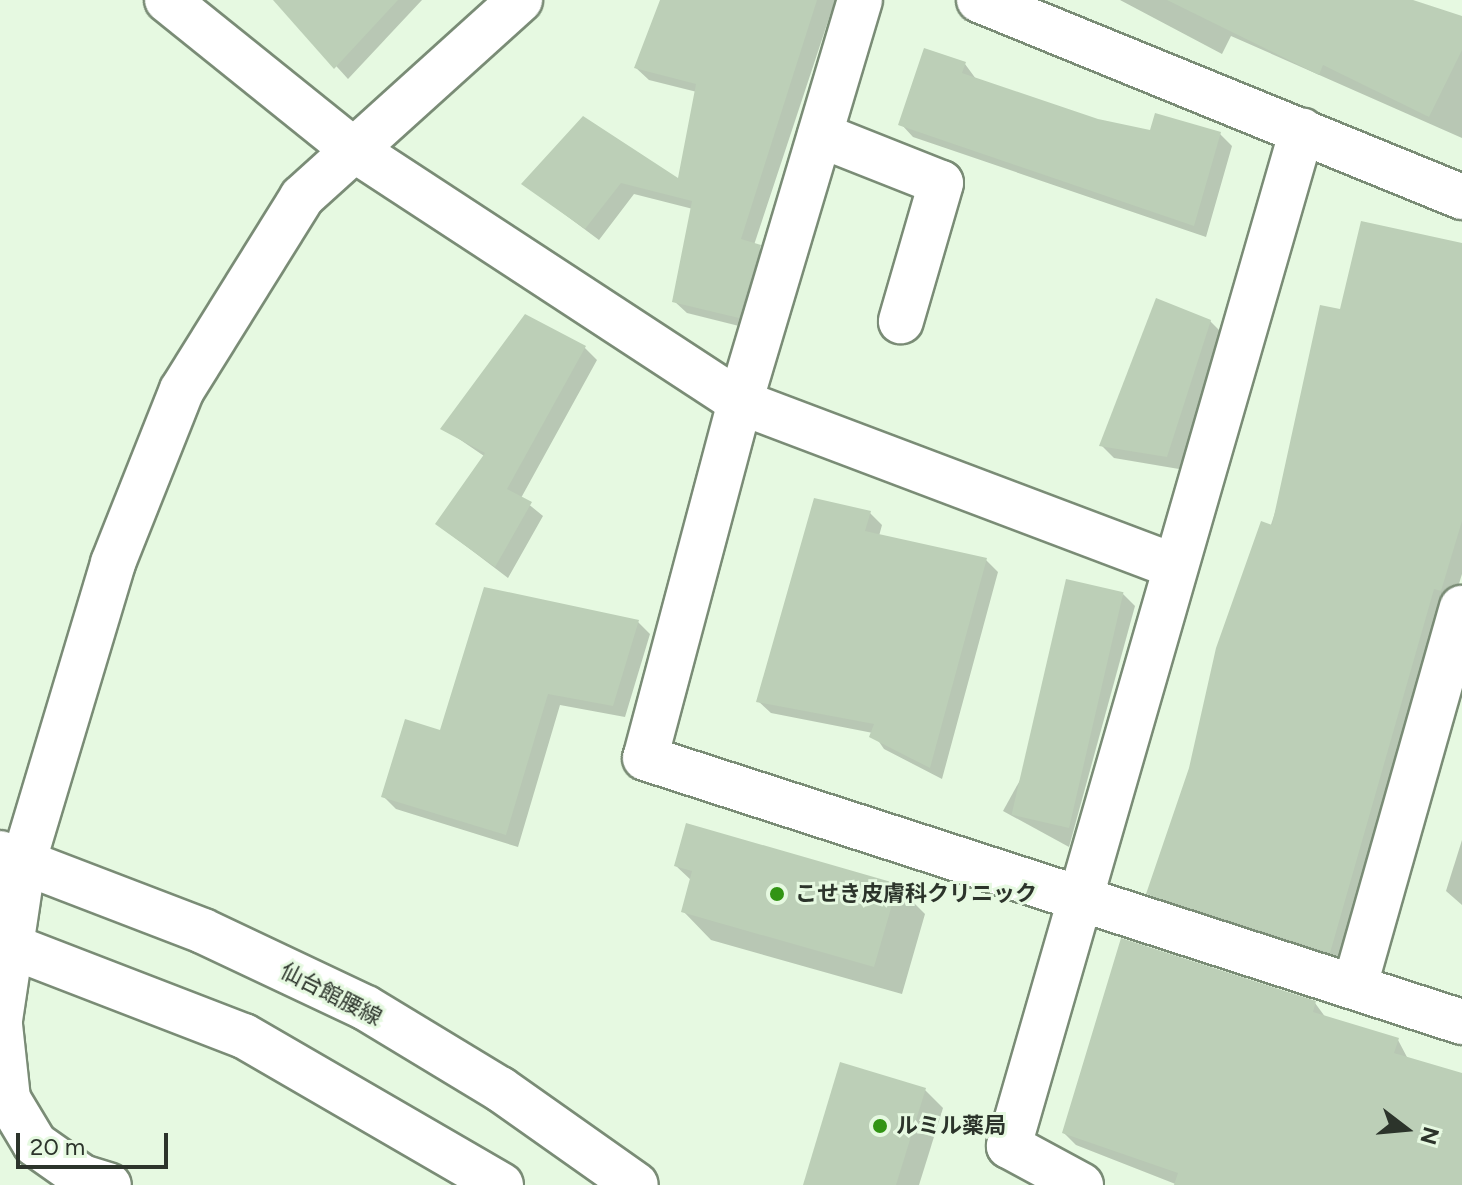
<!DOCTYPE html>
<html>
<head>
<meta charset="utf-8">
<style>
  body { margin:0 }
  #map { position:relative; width:1462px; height:1185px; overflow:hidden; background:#e6f9e1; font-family:Figtree,"Noto Sans JP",sans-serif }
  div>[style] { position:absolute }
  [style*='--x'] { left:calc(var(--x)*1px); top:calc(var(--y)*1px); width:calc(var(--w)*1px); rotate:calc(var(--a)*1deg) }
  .shadow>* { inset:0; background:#0003 }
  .building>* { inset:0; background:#bccfb7; transform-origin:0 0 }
  .roads { filter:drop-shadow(2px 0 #7a8c76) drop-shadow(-2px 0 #7a8c76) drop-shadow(0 2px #7a8c76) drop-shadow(0 -2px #7a8c76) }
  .minor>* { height:44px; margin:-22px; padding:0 22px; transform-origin:22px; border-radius:22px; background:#fff }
  .major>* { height:44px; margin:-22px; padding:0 22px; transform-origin:22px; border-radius:22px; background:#fff }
  .dots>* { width:22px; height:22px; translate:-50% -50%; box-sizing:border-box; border:4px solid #e6f9e1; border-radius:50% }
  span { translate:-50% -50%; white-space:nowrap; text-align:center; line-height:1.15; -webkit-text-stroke:6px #e6f9e1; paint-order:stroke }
  .poi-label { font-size:22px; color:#2c342b; font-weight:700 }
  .left { translate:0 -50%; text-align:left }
  .street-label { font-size:22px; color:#2c342b }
  .north { position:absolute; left:1366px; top:1089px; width:80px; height:80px; -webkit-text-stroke:6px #e6f9e1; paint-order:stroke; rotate:106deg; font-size:22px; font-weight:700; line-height:32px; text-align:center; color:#2c342b }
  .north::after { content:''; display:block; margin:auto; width:28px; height:36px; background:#2c342b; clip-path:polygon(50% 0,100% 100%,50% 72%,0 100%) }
  .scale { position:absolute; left:16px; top:1133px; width:152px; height:36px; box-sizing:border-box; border:4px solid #2c342b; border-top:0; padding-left:10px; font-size:24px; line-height:28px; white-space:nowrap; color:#2c342b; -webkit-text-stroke:6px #e6f9e1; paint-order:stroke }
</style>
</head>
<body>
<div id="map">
  <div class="shadow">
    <div style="clip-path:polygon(276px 0,422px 0,348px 79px)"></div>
    <div style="clip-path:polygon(662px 0,835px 0,754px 245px,772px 259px,751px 329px,687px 313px,674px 301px,693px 209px,634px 194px,599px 240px,524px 184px,679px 182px,697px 92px,649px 80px,636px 68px)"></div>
    <div style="clip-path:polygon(1120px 0,1407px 0,1462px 18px,1462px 138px,1231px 36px,1222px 54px)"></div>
    <div style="clip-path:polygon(965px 64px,976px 79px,1097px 120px,1151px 132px,1220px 134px,1232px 146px,1206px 237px,913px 137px,901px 124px)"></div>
    <div style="clip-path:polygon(1462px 246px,1462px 574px,1342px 964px,1161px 906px,1148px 893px,1342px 312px)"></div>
    <div style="clip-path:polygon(1210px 321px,1223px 334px,1179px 469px,1114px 458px,1102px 446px)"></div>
    <div style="clip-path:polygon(584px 347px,597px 360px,521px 498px,543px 516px,508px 578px,437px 524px,484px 456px,443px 428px)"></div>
    <div style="clip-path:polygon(870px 513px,882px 525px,879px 536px,986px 560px,998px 572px,942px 779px,884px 749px,873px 733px,771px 713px,758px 701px)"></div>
    <div style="clip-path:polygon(1123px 594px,1135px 606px,1069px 847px,1003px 811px)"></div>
    <div style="clip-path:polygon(638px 622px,650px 634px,625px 717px,560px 705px,518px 847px,396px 809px,383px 796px,441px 732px)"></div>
    <div style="clip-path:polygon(1462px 840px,1462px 905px,1446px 891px)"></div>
    <div style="clip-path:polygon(676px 866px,897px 886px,925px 914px,902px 994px,711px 940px,683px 911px,692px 881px)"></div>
    <div style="clip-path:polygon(1315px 1003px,1326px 1018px,1398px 1040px,1408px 1059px,1462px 1079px,1462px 1108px,1440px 1185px,1178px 1185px,1076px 1145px,1064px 1133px)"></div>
    <div style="clip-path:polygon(925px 1090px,943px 1108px,919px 1185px,805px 1185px)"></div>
  </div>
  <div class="building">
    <div style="clip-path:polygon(273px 0,398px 0,334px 69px)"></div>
    <div style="clip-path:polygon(660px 0,817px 0,741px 239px,761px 245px,739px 318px,672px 302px,692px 201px,621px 183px,585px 229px,521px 184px,583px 116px,678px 178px,696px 84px,634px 68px)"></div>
    <div style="clip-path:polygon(1167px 0,1413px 0,1462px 16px,1462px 50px,1429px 117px,1323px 65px,1319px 75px)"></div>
    <div style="clip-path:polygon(924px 48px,966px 62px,962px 73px,1098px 119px,1150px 130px,1155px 113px,1221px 132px,1194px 226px,898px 125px)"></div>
    <div style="clip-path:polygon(1361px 221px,1462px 243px,1462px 521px,1441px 591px,1434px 589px,1330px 953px,1146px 894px,1189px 768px,1216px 648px,1261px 521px,1272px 525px,1320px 305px,1340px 309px)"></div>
    <div style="clip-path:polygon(1156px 298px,1211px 320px,1167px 457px,1099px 446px)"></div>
    <div style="clip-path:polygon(525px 314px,586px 346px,507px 489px,532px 502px,495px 567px,435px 524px,485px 453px,440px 429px)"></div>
    <div style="clip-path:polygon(814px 498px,871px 511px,865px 531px,987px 558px,930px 768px,869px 737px,874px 724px,756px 702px)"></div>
    <div style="left:1066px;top:579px;width:59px;height:242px;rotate:13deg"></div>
    <div style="clip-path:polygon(484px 587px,639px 620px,613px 706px,548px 694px,506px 835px,381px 797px,405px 719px,440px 730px)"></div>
    <div style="clip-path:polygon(686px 823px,898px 884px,874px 967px,681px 912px,692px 871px,674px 866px)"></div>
    <div style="clip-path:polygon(1121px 938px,1316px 1001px,1313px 1012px,1399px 1038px,1394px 1053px,1462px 1073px,1462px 1185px,1174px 1185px,1178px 1173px,1062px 1133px)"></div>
    <div style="clip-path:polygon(840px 1062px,926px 1088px,896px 1185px,803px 1185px)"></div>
  </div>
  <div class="roads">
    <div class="minor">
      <div style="--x:167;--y:0;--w:235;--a:38.8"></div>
      <div style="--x:350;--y:147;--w:466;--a:33.2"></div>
      <div style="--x:740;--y:402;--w:462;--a:20.7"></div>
      <div style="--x:860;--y:0;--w:420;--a:106.6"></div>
      <div style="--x:740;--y:402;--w:368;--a:104.9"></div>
      <div style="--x:645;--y:758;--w:859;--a:17.91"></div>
      <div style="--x:979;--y:0;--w:522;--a:22.19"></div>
      <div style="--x:820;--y:135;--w:130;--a:21.6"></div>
      <div style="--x:941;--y:183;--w:144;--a:106.2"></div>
      <div style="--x:1355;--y:985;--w:392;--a:-74.2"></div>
      <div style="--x:0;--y:1020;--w:162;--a:-81.5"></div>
      <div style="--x:24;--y:860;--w:310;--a:-73.3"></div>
      <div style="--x:113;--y:563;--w:186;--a:-68.3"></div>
      <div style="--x:182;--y:390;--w:227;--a:-58.1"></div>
      <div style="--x:302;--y:197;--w:294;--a:-42.1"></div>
      <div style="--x:0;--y:1025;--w:74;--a:83.8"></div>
      <div style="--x:8;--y:1099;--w:52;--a:59"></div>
      <div style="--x:35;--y:1144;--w:57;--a:35.1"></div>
      <div style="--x:82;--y:1177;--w:28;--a:17"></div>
      <div style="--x:1081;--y:1185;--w:82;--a:-151.6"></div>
      <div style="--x:1009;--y:1146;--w:1057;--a:-73.91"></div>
    </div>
    <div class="major">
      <div style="--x:0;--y:853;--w:217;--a:21"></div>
      <div style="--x:203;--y:931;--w:180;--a:25.3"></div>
      <div style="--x:366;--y:1008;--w:157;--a:31.2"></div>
      <div style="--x:500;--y:1089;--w:166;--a:35.2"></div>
      <div style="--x:0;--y:942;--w:261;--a:21.1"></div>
      <div style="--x:244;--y:1036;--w:297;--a:30.1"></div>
    </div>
  </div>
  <div class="dots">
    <div style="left:777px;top:894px;background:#329414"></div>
    <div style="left:880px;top:1126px;background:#329414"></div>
  </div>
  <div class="poi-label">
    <span class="left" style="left:795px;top:894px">こせき皮膚科クリニック</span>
    <span class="left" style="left:896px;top:1126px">ルミル薬局</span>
  </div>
  <div class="street-label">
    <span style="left:331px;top:994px;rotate:27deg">仙台館腰線</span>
  </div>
  <div class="north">N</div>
  <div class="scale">20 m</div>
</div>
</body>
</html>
